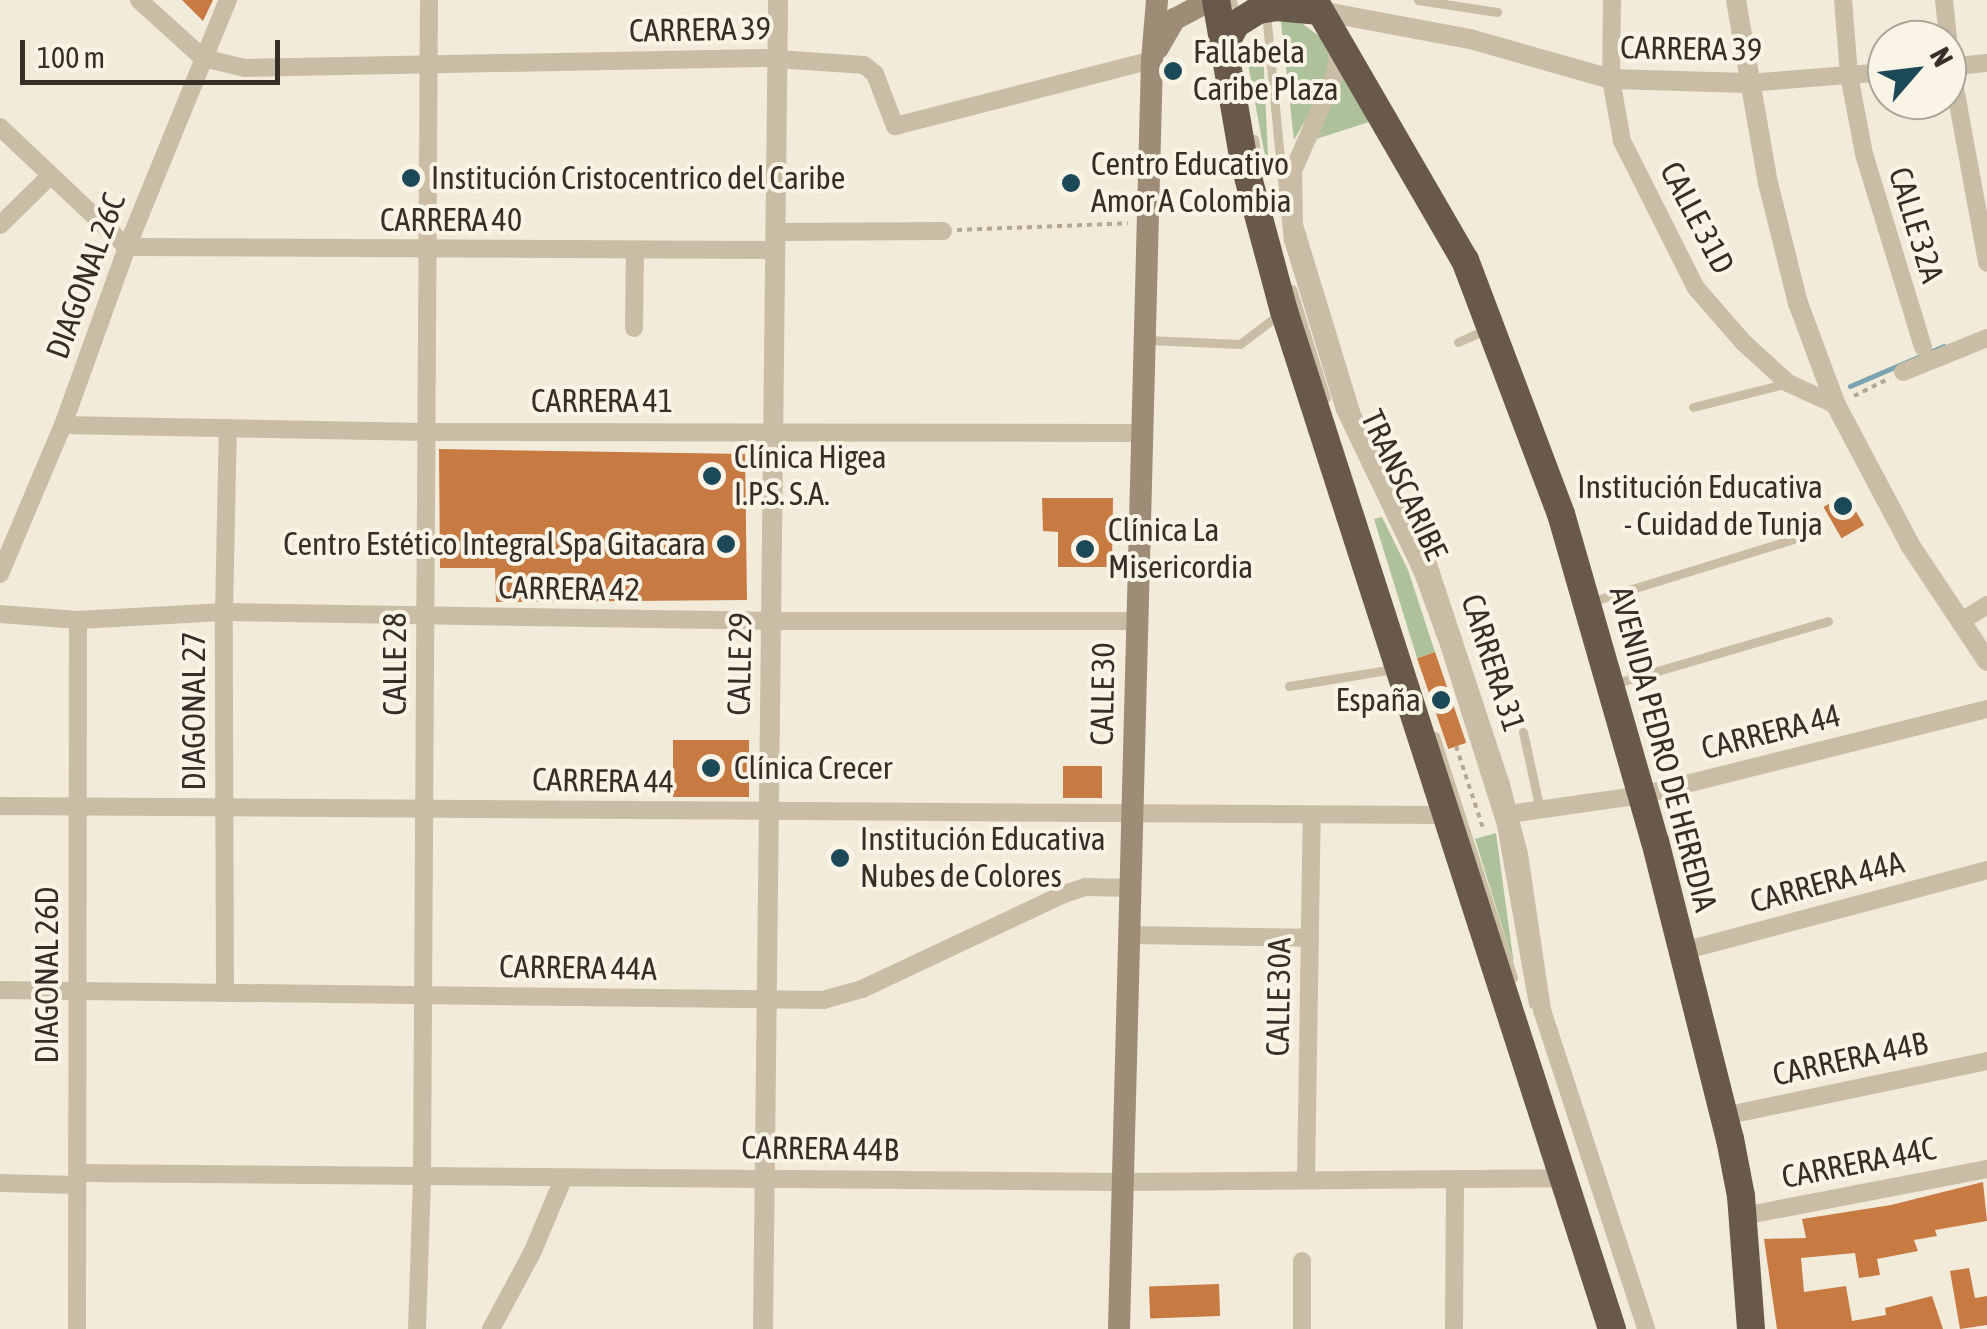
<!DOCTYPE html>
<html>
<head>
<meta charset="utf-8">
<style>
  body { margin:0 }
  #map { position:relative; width:1987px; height:1329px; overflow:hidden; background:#f2ebda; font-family:"Asap Condensed",sans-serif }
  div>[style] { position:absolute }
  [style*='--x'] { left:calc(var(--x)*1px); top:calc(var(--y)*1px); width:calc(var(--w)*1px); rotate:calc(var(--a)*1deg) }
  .green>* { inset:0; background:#adc19a }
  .stream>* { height:5px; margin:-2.5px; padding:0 2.5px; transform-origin:2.5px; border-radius:2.5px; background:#79a3af }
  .building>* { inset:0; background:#c77a42; transform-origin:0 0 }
  .path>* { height:4px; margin-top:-2px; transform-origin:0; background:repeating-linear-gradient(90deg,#b6a790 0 5px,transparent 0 10px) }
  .service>* { height:9px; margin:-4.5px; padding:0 4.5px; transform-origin:4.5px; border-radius:4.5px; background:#cabda6 }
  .minor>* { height:18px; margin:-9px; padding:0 9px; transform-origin:9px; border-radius:9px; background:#cabda6 }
  .tertiary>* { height:20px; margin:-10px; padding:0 10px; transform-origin:10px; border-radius:10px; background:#cabda6 }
  .secondary>* { height:22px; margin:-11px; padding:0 11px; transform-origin:11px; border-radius:11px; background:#9e8c77 }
  .trunk>* { height:28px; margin:-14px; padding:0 14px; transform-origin:14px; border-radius:14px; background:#68594b }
  .dots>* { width:28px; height:28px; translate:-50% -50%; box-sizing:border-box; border:5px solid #f9f4e6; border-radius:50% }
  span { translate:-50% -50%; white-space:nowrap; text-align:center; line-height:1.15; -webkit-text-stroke:8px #f9f4e6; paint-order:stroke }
  .street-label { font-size:32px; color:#362e27 }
  .poi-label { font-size:32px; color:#362e27 }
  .left { translate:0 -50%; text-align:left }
  .right { translate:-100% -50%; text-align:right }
  .north { position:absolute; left:1867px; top:20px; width:100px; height:100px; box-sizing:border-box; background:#f9f4e6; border:2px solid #aba59a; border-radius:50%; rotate:62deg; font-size:28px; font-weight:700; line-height:40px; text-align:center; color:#362e27 }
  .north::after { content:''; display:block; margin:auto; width:35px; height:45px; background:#1c4958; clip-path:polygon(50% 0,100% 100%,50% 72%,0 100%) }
  .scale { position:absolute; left:20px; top:40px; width:260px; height:45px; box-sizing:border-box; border:5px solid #362e27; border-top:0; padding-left:12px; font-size:30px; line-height:35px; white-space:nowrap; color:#362e27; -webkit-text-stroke:8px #f9f4e6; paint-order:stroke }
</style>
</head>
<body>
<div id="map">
  <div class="green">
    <div style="clip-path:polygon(1296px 19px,1319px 36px,1330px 56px,1326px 84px,1294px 140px,1281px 22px)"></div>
    <div style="clip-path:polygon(1263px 51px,1269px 178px,1246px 53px)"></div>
    <div style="clip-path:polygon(1344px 73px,1375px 120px,1313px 140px)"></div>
    <div style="clip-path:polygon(1382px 517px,1408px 570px,1435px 652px,1417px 658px,1374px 519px)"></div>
    <div style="clip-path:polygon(1496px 833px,1514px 965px,1475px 839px)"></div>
  </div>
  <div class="stream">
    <div style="--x:1850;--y:386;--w:102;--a:-23.1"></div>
  </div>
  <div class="building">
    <div style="clip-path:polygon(182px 0,213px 0,203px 21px)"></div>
    <div style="clip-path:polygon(439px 449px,745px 454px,747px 600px,496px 602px,495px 568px,440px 568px)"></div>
    <div style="left:1846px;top:494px;width:36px;height:26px;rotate:60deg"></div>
    <div style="clip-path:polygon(1042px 498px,1113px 498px,1112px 567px,1058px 567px,1058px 532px,1043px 531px)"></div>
    <div style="left:1435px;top:652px;width:96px;height:19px;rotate:71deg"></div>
    <div style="left:673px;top:740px;width:76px;height:57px"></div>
    <div style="left:1102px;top:766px;width:32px;height:39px;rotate:90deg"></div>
    <div style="clip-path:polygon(1983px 1182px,1987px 1221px,1935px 1230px,1937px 1236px,1914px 1240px,1918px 1251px,1877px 1259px,1880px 1275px,1859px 1278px,1855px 1253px,1801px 1258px,1804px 1292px,1846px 1286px,1852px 1321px,1886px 1315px,1885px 1308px,1932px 1296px,1943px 1329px,1777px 1329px,1764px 1239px,1806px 1238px,1802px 1219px,1891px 1205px)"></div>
    <div style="clip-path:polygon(1969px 1268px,1975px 1298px,1987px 1296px,1987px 1325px,1960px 1329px,1950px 1271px)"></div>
    <div style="left:1219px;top:1284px;width:32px;height:70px;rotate:88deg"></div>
  </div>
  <div class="path">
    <div style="--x:957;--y:230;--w:171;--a:-2.3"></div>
    <div style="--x:1854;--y:396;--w:40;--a:-26.6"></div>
    <div style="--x:1456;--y:746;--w:86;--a:71.8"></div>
  </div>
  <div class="service">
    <div style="--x:1232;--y:0;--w:20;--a:81"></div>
    <div style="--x:1418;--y:0;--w:80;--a:8.6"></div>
    <div style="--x:1266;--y:13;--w:228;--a:84.5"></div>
    <div style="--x:1288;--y:240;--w:178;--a:73"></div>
    <div style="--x:1340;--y:410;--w:181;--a:64.4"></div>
    <div style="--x:1418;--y:573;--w:77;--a:70.1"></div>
    <div style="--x:1444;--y:645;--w:189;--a:72.4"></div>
    <div style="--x:1501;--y:825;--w:182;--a:79.9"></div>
    <div style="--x:1254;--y:139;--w:34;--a:80"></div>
    <div style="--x:1292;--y:289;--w:114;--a:72.7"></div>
    <div style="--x:1147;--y:340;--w:93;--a:2.5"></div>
    <div style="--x:1240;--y:344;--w:51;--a:-37.1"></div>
    <div style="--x:1458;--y:342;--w:34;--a:-24"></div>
    <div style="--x:1693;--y:407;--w:98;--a:-14.2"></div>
    <div style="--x:1590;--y:602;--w:214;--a:-17.2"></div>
    <div style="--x:1613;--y:684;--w:224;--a:-16.3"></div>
    <div style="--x:1289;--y:686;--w:106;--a:-9.2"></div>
    <div style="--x:1523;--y:732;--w:80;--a:77.7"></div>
    <div style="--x:1435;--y:736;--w:254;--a:72.1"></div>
  </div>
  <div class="minor">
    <div style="--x:139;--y:0;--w:86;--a:42.2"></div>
    <div style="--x:203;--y:58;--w:43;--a:13.4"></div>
    <div style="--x:245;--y:68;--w:518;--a:-1.11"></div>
    <div style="--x:763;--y:58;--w:101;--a:4"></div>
    <div style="--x:864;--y:65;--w:14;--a:39"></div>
    <div style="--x:875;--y:74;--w:56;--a:69"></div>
    <div style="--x:895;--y:126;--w:265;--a:-14.4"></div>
    <div style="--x:1612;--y:0;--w:79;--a:90.7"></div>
    <div style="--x:1611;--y:79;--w:63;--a:79.9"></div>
    <div style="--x:1622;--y:141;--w:165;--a:63.3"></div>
    <div style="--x:1696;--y:288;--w:73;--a:48.9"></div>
    <div style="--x:1744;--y:343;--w:59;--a:42.3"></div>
    <div style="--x:1788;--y:383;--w:53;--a:24.6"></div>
    <div style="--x:1843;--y:0;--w:75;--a:85.4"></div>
    <div style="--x:1849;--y:75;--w:80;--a:79.2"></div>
    <div style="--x:1864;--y:154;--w:202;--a:73"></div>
    <div style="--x:1944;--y:0;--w:66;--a:83.9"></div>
    <div style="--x:1951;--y:66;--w:200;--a:79.6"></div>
    <div style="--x:1338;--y:49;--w:24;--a:95"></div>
    <div style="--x:1336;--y:73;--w:107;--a:113.7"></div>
    <div style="--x:1293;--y:171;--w:54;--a:88.9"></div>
    <div style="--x:1294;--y:225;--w:199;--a:73"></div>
    <div style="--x:1352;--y:415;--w:164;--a:62.8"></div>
    <div style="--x:1427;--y:561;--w:236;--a:71.7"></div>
    <div style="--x:1501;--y:785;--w:71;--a:75.4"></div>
    <div style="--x:1519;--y:854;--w:158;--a:81.6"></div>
    <div style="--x:1542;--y:1010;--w:336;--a:71.9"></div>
    <div style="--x:1947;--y:67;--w:40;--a:-5.7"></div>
    <div style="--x:1747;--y:83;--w:140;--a:-4.5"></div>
    <div style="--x:0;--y:127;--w:175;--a:43.4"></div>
    <div style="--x:127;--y:247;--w:648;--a:0.27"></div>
    <div style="--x:0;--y:225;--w:69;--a:-44.4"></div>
    <div style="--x:775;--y:232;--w:168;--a:-0.3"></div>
    <div style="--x:634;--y:328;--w:78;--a:-89.3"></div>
    <div style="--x:1903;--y:372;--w:91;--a:-22"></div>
    <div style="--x:63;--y:425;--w:364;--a:1.1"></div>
    <div style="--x:427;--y:432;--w:715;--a:0.08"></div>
    <div style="--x:0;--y:574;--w:162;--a:-67.1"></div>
    <div style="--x:63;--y:425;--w:189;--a:-70.2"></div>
    <div style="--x:127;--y:247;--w:267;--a:-67.8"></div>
    <div style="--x:0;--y:614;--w:78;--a:4.4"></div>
    <div style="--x:78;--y:620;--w:146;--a:-3.1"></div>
    <div style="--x:224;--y:612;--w:547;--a:0.94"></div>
    <div style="--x:771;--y:621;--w:366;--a:0"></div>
    <div style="--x:1960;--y:622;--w:32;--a:-32"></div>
    <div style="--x:0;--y:806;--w:1444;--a:0.36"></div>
    <div style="--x:1509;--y:814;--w:134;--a:-8.1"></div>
    <div style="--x:1642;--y:795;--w:356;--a:-14"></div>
    <div style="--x:1129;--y:935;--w:181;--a:0.9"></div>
    <div style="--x:1683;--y:951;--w:315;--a:-14.9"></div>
    <div style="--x:0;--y:990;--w:823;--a:0.7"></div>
    <div style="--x:823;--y:1000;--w:41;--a:-15.8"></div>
    <div style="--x:862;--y:989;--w:223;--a:-25.2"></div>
    <div style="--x:1064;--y:894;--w:23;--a:-18"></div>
    <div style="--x:1086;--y:887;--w:45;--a:1.3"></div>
    <div style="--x:225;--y:993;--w:381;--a:-90.2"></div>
    <div style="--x:224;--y:612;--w:184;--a:-88.8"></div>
    <div style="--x:1724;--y:1116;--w:269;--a:-11.8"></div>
    <div style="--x:77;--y:1173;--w:1046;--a:0.49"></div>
    <div style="--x:1123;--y:1182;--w:440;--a:-0.5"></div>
    <div style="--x:1306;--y:1180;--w:364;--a:-89.1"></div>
    <div style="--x:0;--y:1183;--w:77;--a:1.5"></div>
    <div style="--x:1743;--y:1216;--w:248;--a:-10.9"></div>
    <div style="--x:1302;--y:1261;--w:68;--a:90"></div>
    <div style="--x:77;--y:1329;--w:709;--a:-89.92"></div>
    <div style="--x:417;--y:1329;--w:153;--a:-88.1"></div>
    <div style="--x:422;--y:1176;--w:1176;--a:-89.66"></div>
    <div style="--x:491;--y:1329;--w:86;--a:-61.7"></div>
    <div style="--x:532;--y:1253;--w:82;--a:-67.2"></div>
    <div style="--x:1454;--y:1329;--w:150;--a:-89.6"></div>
  </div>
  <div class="tertiary">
    <div style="--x:1736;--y:0;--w:186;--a:80.1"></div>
    <div style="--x:1768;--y:183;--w:124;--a:76"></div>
    <div style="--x:1798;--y:303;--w:109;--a:69.6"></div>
    <div style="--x:1836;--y:405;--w:158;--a:62.1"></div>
    <div style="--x:1910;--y:545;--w:139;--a:56.4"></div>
    <div style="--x:1320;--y:11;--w:153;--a:10.6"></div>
    <div style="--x:1470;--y:39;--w:147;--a:15.8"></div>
    <div style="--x:1611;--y:79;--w:136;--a:1.7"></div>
    <div style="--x:763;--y:1329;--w:1329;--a:-89.35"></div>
  </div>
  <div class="secondary">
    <div style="--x:1158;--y:48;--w:34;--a:-60"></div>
    <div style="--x:1175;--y:19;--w:40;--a:-28"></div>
    <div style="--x:1119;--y:1329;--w:1269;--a:-88.51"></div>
    <div style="--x:1152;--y:60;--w:60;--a:-85.2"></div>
  </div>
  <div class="trunk">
    <div style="--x:1216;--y:0;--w:164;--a:80.2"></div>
    <div style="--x:1244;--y:162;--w:154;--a:75"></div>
    <div style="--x:1284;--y:311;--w:1070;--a:72.14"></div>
    <div style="--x:1314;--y:0;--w:301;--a:59.9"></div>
    <div style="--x:1465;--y:260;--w:272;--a:69.3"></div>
    <div style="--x:1561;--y:514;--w:340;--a:74"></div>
    <div style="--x:1655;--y:841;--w:307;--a:75.9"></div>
    <div style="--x:1730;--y:1139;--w:58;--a:79.1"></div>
    <div style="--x:1741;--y:1196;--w:133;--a:85.7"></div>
    <div style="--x:1223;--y:48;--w:27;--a:-62"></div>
    <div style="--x:1236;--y:24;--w:26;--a:-32"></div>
    <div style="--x:1258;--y:10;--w:18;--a:-9"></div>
    <div style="--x:1276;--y:7;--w:44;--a:5.2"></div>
  </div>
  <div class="dots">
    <div style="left:1173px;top:71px;background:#1c4958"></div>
    <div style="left:411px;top:178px;background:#1c4958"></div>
    <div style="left:1071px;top:183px;background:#1c4958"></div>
    <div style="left:712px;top:476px;background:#1c4958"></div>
    <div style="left:1843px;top:506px;background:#1c4958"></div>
    <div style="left:726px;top:544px;background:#1c4958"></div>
    <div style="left:1085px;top:549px;background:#1c4958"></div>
    <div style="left:1441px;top:700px;background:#1c4958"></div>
    <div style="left:711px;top:768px;background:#1c4958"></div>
    <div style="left:840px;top:858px;background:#1c4958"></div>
  </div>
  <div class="street-label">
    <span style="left:700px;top:30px;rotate:-1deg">CARRERA 39</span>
    <span style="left:1691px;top:49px;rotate:1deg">CARRERA 39</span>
    <span style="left:1697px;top:218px;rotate:62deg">CALLE 31D</span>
    <span style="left:451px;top:220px">CARRERA 40</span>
    <span style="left:1916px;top:225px;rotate:73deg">CALLE 32A</span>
    <span style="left:86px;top:276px;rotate:-70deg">DIAGONAL 26C</span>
    <span style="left:602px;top:401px">CARRERA 41</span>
    <span style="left:1404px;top:485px;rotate:65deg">TRANSCARIBE</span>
    <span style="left:569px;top:589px;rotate:1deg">CARRERA 42</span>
    <span style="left:1493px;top:663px;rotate:72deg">CARRERA 31</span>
    <span style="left:395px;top:664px;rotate:-90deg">CALLE 28</span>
    <span style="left:740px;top:664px;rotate:-89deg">CALLE 29</span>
    <span style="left:1103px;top:694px;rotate:-89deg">CALLE 30</span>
    <span style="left:194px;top:711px;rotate:-90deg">DIAGONAL 27</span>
    <span style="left:1771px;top:732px;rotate:-14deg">CARRERA 44</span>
    <span style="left:1663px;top:749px;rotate:75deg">AVENIDA PEDRO DE HEREDIA</span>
    <span style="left:603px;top:781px;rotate:1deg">CARRERA 44</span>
    <span style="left:1827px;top:882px;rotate:-15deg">CARRERA 44A</span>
    <span style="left:578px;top:968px;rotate:1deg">CARRERA 44A</span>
    <span style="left:47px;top:975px;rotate:-90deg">DIAGONAL 26D</span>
    <span style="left:1279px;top:997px;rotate:-89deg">CALLE 30A</span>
    <span style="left:1850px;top:1059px;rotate:-12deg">CARRERA 44B</span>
    <span style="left:820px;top:1149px;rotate:1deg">CARRERA 44B</span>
    <span style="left:1859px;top:1163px;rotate:-11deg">CARRERA 44C</span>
  </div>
  <div class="poi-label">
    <span class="left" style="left:1193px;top:71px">Fallabela<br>Caribe Plaza</span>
    <span class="left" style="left:1091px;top:183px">Centro Educativo<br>Amor A Colombia</span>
    <span class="left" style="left:431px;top:178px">Institución Cristocentrico del Caribe</span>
    <span class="left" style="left:734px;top:476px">Clínica Higea<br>I.P.S. S.A.</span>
    <span class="right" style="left:1823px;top:506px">Institución Educativa<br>- Cuidad de Tunja</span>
    <span class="left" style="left:1108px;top:549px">Clínica La<br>Misericordia</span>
    <span class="right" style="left:706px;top:544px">Centro Estético Integral Spa Gitacara</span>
    <span class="right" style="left:1421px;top:700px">España</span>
    <span class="left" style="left:734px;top:768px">Clínica Crecer</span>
    <span class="left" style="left:860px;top:858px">Institución Educativa<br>Nubes de Colores</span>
  </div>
  <div class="north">N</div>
  <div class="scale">100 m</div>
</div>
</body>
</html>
